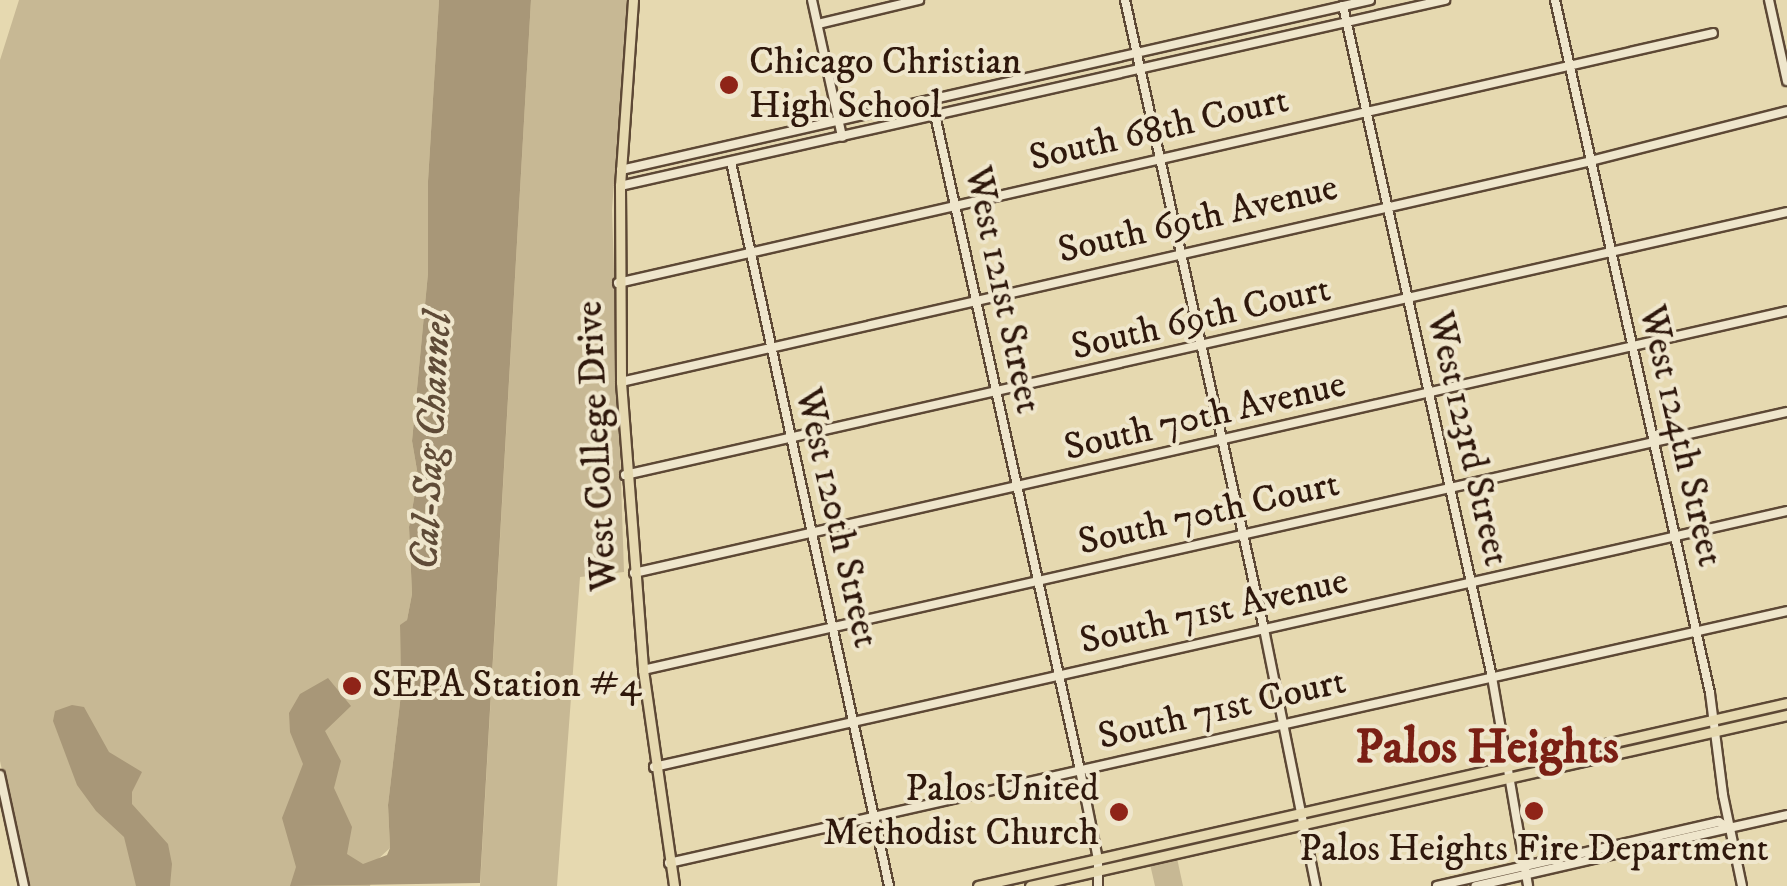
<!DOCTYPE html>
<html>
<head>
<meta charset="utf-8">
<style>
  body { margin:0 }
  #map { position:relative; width:1787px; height:886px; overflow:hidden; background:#e6d9b0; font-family:"IM FELL DW Pica",serif }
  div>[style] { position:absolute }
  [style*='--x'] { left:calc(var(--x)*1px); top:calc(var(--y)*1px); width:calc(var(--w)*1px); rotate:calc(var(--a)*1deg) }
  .green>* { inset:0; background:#c7b894 }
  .water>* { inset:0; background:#a89778 }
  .roads { filter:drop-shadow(2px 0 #5d4835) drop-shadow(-2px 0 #5d4835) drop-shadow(0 2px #5d4835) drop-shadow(0 -2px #5d4835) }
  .minor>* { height:8px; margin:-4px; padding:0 4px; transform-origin:4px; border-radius:4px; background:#efe6cc }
  .major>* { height:9px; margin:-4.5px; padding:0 4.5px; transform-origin:4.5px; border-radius:4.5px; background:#e6d9b0 }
  .dots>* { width:28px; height:28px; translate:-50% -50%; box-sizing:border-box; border:5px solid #efe6cc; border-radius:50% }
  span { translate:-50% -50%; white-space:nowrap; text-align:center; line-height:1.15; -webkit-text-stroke:8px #efe6cc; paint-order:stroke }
  .poi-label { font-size:38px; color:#2f180c }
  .left { translate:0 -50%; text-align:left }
  .right { translate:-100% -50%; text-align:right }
  .street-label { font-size:38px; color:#2f180c }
  .water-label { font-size:40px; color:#5f4b37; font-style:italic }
  .district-label { font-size:48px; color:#7a1f14; font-weight:700 }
</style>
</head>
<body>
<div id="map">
  <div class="green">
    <div style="clip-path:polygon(19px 0,439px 0,428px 181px,428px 273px,412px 441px,418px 476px,409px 527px,412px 594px,407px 620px,400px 626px,401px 694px,388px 805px,390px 848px,377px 860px,370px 886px,27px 886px,0 761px,0 60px)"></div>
    <div style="clip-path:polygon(531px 0,627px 0,612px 210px,624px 572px,580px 577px,557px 886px,480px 886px)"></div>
    <div style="clip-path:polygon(1177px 858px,1183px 886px,1155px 886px,1150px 864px)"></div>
  </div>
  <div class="water">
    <div style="clip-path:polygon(439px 0,531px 0,480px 883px,290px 886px,296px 867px,282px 818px,303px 764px,290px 732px,289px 713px,300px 694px,328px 678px,351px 706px,325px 731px,341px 761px,334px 788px,352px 827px,347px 854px,363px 864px,387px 855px,390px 848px,388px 805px,401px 694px,400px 625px,407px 620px,412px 594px,409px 527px,418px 476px,412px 441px,428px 273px,428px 181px)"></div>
    <div style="clip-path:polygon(72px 705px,84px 707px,109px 752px,142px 772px,132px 792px,132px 804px,168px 844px,172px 864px,170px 886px,136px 886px,124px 837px,96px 811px,77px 785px,53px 721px,55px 711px)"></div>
  </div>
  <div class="roads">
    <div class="minor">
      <div style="--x:812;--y:0;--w:140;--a:77.6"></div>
      <div style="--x:1125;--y:0;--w:644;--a:77.54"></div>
      <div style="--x:1264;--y:629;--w:262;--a:78.6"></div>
      <div style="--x:1555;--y:0;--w:710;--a:77.39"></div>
      <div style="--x:1710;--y:693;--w:103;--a:82.7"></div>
      <div style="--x:1723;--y:795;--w:93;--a:78.2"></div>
      <div style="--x:1769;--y:0;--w:83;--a:77.5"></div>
      <div style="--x:1343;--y:6;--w:687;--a:77.48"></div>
      <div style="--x:1492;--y:677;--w:212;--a:80.2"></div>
      <div style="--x:818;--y:24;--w:104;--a:-13.4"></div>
      <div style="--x:935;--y:115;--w:671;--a:77.52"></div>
      <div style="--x:1080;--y:770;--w:91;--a:78.6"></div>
      <div style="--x:1098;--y:859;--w:27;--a:90"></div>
      <div style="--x:731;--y:162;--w:741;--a:77.69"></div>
      <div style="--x:621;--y:170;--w:768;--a:-12.79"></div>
      <div style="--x:620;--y:186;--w:846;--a:-12.71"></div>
      <div style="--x:618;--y:283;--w:1123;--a:-12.86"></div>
      <div style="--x:621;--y:382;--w:995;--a:-12.83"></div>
      <div style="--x:1591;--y:161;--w:202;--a:-14.3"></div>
      <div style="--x:625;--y:475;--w:1191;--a:-12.75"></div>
      <div style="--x:634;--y:573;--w:1182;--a:-12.8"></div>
      <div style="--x:643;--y:670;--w:1173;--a:-12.71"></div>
      <div style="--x:654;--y:767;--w:1162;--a:-12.73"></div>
      <div style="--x:0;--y:775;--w:114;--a:77.8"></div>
      <div style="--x:1729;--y:828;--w:59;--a:-12.6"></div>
      <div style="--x:669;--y:863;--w:1146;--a:-12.7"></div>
      <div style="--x:1437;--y:886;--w:289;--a:-12.8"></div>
      <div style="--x:1719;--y:822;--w:12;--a:31"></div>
      <div style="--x:1729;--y:828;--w:260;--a:167.1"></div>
    </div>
    <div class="major">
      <div style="--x:633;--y:0;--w:186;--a:94"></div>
      <div style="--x:620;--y:186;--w:196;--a:89.7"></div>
      <div style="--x:621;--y:382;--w:289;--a:85.6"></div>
      <div style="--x:643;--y:670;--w:218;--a:81.8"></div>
      <div style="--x:978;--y:886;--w:829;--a:-12.75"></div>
      <div style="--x:1030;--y:886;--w:776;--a:-12.73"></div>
    </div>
  </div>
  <div class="dots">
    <div style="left:729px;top:85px;background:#8f2418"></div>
    <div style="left:352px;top:686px;background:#8f2418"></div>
    <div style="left:1534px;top:811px;background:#8f2418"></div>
    <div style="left:1119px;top:812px;background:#8f2418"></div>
  </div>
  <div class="poi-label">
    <span class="left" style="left:749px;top:85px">Chicago Christian<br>High School</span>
    <span class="left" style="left:372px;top:686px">SEPA Station #4</span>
    <span class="right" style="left:1099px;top:812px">Palos United<br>Methodist Church</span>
    <span style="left:1534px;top:850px">Palos Heights Fire Department</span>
  </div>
  <div class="street-label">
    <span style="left:1159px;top:130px;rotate:-13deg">South 68th Court</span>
    <span style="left:1198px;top:220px;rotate:-13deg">South 69th Avenue</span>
    <span style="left:1002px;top:290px;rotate:78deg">West 121st Street</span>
    <span style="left:1201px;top:319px;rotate:-13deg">South 69th Court</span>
    <span style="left:1205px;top:417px;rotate:-13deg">South 70th Avenue</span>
    <span style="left:1680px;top:436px;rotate:77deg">West 124th Street</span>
    <span style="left:1467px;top:439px;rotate:77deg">West 123rd Street</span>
    <span style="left:598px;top:446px;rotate:-93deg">West College Drive</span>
    <span style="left:1209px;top:514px;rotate:-13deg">South 70th Court</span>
    <span style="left:836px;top:518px;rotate:77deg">West 120th Street</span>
    <span style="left:1214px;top:612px;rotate:-13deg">South 71st Avenue</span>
    <span style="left:1222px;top:710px;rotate:-13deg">South 71st Court</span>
  </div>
  <div class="water-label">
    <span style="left:432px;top:441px;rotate:-87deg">Cal-Sag Channel</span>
  </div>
  <div class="district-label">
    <span style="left:1487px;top:749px">Palos Heights</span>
  </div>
</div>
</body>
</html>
